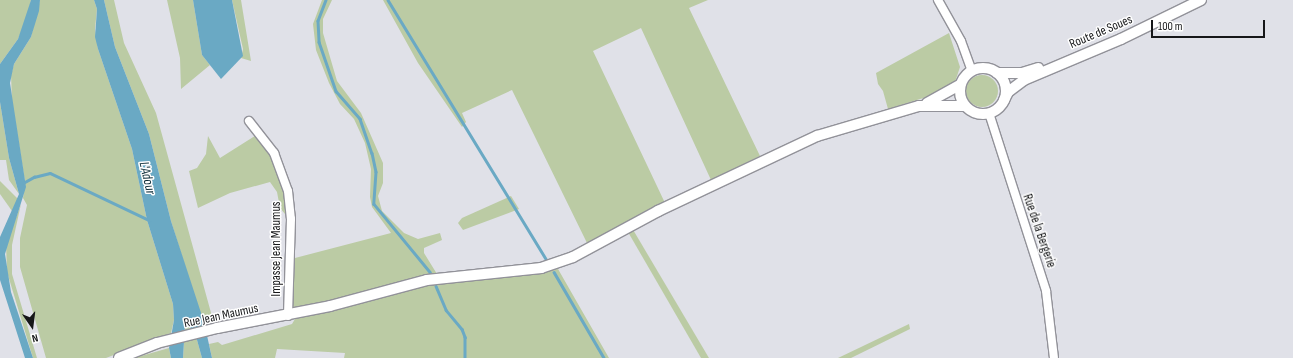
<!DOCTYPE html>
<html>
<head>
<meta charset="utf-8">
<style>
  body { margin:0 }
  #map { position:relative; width:1293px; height:358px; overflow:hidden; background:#e0e1e8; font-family:"Sofia Sans Condensed",sans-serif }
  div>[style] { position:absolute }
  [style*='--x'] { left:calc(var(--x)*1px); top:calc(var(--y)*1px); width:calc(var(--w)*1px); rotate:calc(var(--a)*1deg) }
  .green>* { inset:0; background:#bbcba4 }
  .round { border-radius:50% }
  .water>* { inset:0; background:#6aa9c4 }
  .stream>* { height:2.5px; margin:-1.25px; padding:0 1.25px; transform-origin:1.25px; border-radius:1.25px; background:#6aa9c4 }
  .roads { filter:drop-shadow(1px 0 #929299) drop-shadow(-1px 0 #929299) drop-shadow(0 1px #929299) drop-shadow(0 -1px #929299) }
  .minor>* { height:8px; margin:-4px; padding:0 4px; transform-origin:4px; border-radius:4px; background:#fff }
  .major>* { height:10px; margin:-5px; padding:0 5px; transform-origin:5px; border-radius:5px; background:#fff }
  .major>.ring { margin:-5px; padding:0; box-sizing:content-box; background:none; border:10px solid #fff; border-radius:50% }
  span { translate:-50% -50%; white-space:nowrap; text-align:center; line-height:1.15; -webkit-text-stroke:3px #fff; paint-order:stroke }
  .street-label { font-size:13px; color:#161719 }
  .water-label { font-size:14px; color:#0e2d39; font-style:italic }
  .north { position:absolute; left:12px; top:306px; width:40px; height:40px; -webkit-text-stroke:3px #fff; paint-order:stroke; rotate:166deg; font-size:11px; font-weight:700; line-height:16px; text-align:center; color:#161719 }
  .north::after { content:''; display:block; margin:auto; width:14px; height:18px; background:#161719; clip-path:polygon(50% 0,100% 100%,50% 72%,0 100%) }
  .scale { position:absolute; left:1151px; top:20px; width:114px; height:18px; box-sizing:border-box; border:2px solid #161719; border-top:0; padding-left:5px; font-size:12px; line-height:14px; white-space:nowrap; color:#161719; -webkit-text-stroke:3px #fff; paint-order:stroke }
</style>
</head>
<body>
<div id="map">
  <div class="green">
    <div style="clip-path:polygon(0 0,31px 0,27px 19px,18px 39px,0 64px)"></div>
    <div style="clip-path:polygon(40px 0,94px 0,97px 9px,95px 29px,98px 49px,132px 149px,147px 220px,173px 304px,174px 320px,171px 333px,106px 358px,46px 358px,20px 267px,20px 238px,27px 205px,23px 198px,25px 182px,12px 101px,11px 75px,14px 64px,31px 37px)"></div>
    <div style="clip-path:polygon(104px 0,114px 0,124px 43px,156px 113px,213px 320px,204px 322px,200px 314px,171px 221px,149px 134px,115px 47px)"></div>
    <div style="clip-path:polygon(167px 0,193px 0,202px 55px,210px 65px,181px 89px,180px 58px)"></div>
    <div style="clip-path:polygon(232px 0,241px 0,251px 61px,241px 58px,243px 49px)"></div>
    <div style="clip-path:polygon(322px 0,332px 0,323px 19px,323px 33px,337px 81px,361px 113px,383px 163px,383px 183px,378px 196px,382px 211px,404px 233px,418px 239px,440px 233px,442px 240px,424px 248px,424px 253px,437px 274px,292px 310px,295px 258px,391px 233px,372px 207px,370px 197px,371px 169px,365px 143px,354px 119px,340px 104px,329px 83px,316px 50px,313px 24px)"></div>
    <div style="clip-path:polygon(383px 0,708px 0,689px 8px,760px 156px,711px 180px,641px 28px,593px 51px,665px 203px,587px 243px,512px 90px,462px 113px,466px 122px,462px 127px,418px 63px)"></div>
    <div style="clip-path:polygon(949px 33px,960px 67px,955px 82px,933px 95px,888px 109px,883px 91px,878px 84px,876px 73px)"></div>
    <div class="round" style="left:966px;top:75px;width:32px;height:32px"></div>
    <div style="clip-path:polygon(0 102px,9px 158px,19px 194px,9px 180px,6px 160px,0 160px)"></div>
    <div style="clip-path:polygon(261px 132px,271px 143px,293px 214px,285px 214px,280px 208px,277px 192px,270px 182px,230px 193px,198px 208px,189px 171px,197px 168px,206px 154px,208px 136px,220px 158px)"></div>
    <div style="clip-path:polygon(0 181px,18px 199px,12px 211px,0 194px)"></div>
    <div style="clip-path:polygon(511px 196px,519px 209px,463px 230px,458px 223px,462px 218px)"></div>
    <div style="clip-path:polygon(21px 204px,12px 245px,12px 274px,37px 358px,33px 358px,7px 272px,6px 244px)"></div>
    <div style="clip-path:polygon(632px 228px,709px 358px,701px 358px,628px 232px)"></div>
    <div style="clip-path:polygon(558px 269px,609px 358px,344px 358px,345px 353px,277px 349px,275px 358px,212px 358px,209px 344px,218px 342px,222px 345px,292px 324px,295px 319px,395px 291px,429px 283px)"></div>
    <div style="clip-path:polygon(188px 324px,197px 340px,202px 358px,183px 358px,185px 325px)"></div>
    <div style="clip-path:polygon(909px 324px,910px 329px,851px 358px,838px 358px)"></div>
    <div style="clip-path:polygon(169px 348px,171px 358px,134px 358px)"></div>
  </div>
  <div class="water">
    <div style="clip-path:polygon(31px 0,40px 0,39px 11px,31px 37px,14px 64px,10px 83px,26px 187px,5px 254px,11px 292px,33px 358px,25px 358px,0 280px,0 237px,19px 194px,9px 158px,0 102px,0 64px,18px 39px)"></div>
    <div style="clip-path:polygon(94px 0,104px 0,115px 47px,149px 134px,171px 221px,204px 322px,212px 358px,202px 358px,197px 340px,188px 324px,185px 325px,183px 358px,171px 358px,169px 348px,174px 320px,173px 304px,147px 220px,132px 149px,98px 49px,95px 37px,97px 9px)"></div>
    <div style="clip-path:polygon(193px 0,232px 0,243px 56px,221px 79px,202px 55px)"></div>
  </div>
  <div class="stream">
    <div style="--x:326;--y:0;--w:22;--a:111"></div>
    <div style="--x:318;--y:21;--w:21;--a:87"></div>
    <div style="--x:319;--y:42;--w:52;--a:70.9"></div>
    <div style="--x:336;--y:91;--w:37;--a:49"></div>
    <div style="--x:360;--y:119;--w:36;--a:71"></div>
    <div style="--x:372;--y:153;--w:19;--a:78"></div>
    <div style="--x:376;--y:172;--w:32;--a:94"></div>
    <div style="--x:374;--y:204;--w:88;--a:50.5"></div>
    <div style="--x:388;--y:0;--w:303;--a:58.6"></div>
    <div style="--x:23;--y:183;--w:13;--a:-29"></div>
    <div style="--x:34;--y:177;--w:16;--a:-14"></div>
    <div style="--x:50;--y:173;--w:110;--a:25.4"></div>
    <div style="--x:554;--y:272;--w:99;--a:59.8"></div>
    <div style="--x:436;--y:286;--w:26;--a:67"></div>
    <div style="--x:446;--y:310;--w:25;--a:50"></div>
    <div style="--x:462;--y:329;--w:9;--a:69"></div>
    <div style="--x:465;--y:337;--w:21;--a:90"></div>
  </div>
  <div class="roads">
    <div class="minor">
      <div style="--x:938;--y:0;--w:47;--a:60.7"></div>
      <div style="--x:961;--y:41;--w:32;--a:70"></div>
      <div style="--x:989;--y:113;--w:187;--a:72.2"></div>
      <div style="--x:1046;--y:291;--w:67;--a:83.2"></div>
      <div style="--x:249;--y:121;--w:41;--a:52"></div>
      <div style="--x:274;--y:153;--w:40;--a:69.8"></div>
      <div style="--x:288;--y:191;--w:28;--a:84"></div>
      <div style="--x:291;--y:219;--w:97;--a:91.8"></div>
    </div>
    <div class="major">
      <div class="ring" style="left:960px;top:68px;width:36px;height:36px"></div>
      <div style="--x:997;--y:73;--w:25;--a:0"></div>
      <div style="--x:1022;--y:73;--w:17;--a:-17"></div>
      <div style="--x:1004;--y:100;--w:9;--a:-63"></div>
      <div style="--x:1008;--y:92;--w:20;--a:-37"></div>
      <div style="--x:1024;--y:80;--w:105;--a:-22.9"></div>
      <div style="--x:1121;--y:39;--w:89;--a:-26"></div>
      <div style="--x:927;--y:103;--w:38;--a:-29"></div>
      <div style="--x:119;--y:358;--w:41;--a:-21.5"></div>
      <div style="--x:157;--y:343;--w:62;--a:-14"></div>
      <div style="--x:217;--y:328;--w:115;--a:-11"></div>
      <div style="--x:330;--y:306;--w:100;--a:-15"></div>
      <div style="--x:427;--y:280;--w:115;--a:-6"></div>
      <div style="--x:541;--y:268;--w:34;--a:-19"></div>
      <div style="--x:573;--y:257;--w:97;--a:-28.4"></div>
      <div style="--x:658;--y:211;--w:176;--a:-25.3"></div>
      <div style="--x:817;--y:136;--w:106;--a:-16.4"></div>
      <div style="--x:919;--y:106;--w:45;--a:0"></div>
    </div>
  </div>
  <div class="street-label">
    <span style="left:1101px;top:32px;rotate:-23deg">Route de Soues</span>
    <span style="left:1039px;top:231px;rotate:71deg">Rue de la Bergerie</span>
    <span style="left:276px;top:249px;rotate:-90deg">Impasse Jean Maumus</span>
    <span style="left:221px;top:316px;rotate:-12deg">Rue Jean Maumus</span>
  </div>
  <div class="water-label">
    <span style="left:147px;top:178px;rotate:77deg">L'Adour</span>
  </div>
  <div class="north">N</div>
  <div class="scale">100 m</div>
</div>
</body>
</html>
